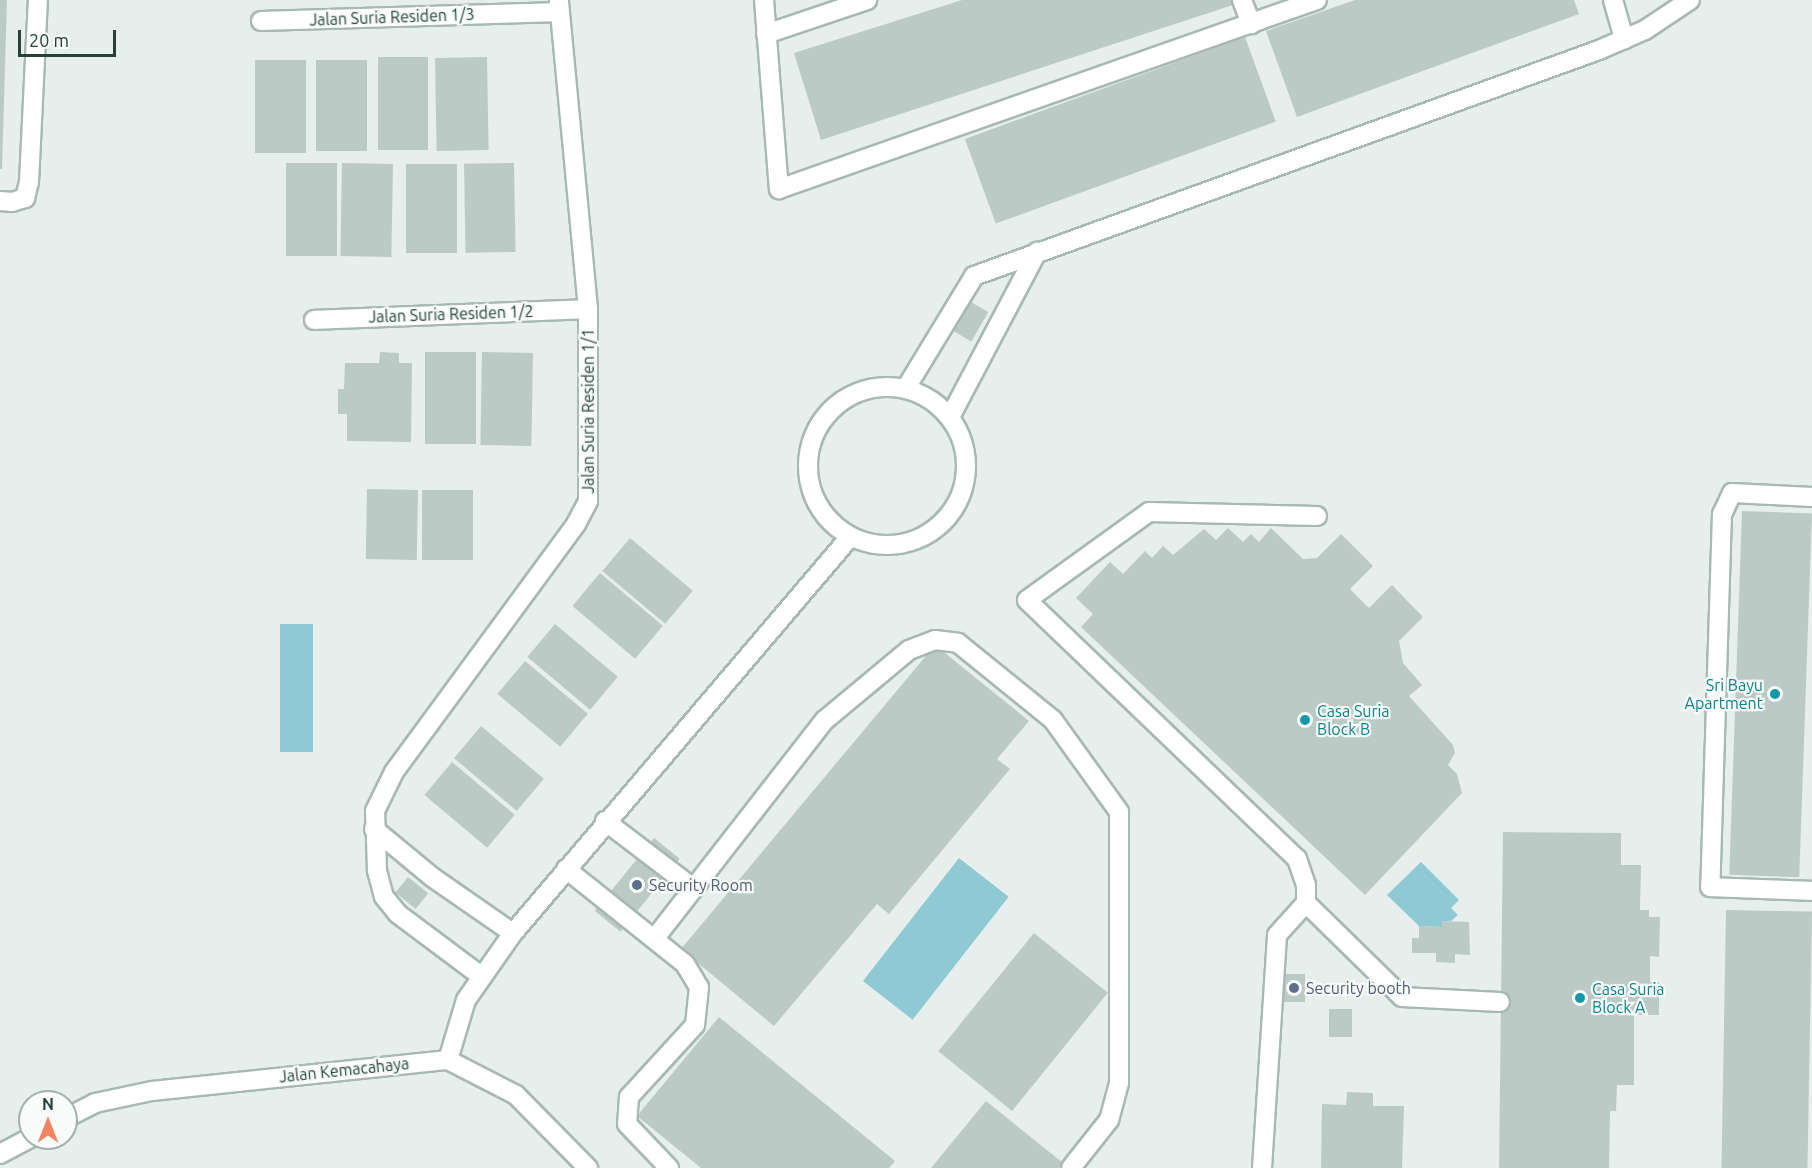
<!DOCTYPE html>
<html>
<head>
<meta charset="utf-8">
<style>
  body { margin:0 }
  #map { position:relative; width:1812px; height:1168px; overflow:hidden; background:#e6efeb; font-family:Ubuntu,sans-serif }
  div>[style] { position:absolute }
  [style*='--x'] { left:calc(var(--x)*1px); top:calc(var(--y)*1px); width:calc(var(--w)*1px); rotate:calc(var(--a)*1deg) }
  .water>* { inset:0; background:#8ec9d4; transform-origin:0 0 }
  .building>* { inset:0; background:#bbcac4; transform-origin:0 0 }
  .roads { filter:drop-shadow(2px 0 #a8b8b2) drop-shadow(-2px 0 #a8b8b2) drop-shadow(0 2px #a8b8b2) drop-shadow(0 -2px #a8b8b2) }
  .service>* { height:18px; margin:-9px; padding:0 9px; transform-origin:9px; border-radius:9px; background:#fff }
  .minor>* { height:18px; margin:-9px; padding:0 9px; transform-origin:9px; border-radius:9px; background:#fff }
  .minor>.ring { margin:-9px; padding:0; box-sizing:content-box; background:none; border:18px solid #fff; border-radius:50% }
  .tertiary>* { height:18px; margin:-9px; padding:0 9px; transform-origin:9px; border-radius:9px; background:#fff }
  .dots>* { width:16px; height:16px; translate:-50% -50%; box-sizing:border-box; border:3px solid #f7fbf9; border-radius:50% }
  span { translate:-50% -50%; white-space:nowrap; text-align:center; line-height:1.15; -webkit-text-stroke:4.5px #f7fbf9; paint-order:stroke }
  .street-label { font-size:16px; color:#24423a }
  .culture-label { font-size:16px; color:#0d838f }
  .right { translate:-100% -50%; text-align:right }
  .left { translate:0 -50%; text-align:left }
  .service-label { font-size:16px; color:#4e5e75 }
  .north { position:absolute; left:18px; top:1090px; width:60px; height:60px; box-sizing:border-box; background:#f7fbf9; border:2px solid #a3b1ad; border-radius:50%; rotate:0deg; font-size:16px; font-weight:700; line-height:24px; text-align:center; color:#24423a }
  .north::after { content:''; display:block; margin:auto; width:21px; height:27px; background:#f4845f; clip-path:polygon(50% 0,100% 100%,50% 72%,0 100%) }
  .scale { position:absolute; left:18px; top:30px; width:98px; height:27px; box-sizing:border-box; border:3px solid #24423a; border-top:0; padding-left:8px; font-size:18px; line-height:21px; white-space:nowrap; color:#24423a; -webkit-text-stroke:4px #f7fbf9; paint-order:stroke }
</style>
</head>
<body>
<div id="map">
  <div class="water">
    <div style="left:280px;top:624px;width:33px;height:128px"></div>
    <div style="left:959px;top:858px;width:63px;height:156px;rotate:38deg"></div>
    <div style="clip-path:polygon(1421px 862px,1459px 900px,1451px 908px,1458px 915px,1451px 921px,1442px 921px,1442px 927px,1419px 926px,1387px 895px)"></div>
  </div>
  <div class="building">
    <div style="clip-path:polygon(0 0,7px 0,2px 169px,0 169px)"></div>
    <div style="clip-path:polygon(962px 0,1232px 0,1233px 5px,821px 140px,794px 53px)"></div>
    <div style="clip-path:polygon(1355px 0,1574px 0,1579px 14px,1297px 117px,1266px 31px)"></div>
    <div style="left:1245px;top:37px;width:90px;height:298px;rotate:70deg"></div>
    <div style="left:378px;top:57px;width:50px;height:93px"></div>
    <div style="left:487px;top:57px;width:93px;height:52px;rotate:89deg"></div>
    <div style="left:255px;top:60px;width:51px;height:93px"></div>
    <div style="left:316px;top:60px;width:51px;height:91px"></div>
    <div style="left:286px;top:163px;width:51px;height:93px"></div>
    <div style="left:342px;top:163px;width:51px;height:93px;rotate:1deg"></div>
    <div style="left:514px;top:163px;width:89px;height:50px;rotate:89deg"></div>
    <div style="left:406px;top:164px;width:51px;height:89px"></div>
    <div style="left:971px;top:302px;width:20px;height:34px;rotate:30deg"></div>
    <div style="clip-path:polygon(380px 352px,399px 353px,399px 363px,412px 363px,411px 442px,347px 441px,347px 414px,338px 414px,338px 389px,344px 389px,345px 363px,379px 363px)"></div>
    <div style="left:425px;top:352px;width:51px;height:92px"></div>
    <div style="left:482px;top:352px;width:51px;height:93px;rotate:1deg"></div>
    <div style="left:367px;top:489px;width:51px;height:70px;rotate:1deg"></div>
    <div style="left:422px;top:490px;width:51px;height:70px"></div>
    <div style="left:1742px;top:511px;width:70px;height:364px;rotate:2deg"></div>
    <div style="clip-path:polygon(1228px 528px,1243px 542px,1251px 534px,1259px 542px,1271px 528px,1303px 559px,1317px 558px,1341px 534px,1373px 566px,1350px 589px,1369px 608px,1392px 585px,1423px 617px,1399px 641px,1403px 663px,1422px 685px,1409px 696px,1453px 745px,1455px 753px,1448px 765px,1457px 774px,1462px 793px,1365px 895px,1081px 627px,1093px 614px,1076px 598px,1110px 562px,1123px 574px,1145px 551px,1152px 558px,1163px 546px,1173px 555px,1204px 529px,1216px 540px)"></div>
    <div style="left:630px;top:538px;width:82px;height:43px;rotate:40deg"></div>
    <div style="left:600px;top:573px;width:82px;height:43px;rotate:40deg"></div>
    <div style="left:555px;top:624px;width:82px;height:43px;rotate:40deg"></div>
    <div style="clip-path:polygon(935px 645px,1029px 721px,997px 759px,1010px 769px,889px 914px,877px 904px,774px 1026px,681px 949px)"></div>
    <div style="left:525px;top:661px;width:82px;height:43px;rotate:40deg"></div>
    <div style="left:481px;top:726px;width:82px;height:42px;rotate:40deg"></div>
    <div style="left:452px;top:762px;width:82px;height:43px;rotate:40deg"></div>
    <div style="clip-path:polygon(1503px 832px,1621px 833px,1621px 865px,1641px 865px,1640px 910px,1649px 910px,1649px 917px,1660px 917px,1659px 957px,1650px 956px,1650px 982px,1659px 982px,1659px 1015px,1634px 1015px,1634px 1085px,1617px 1085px,1616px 1111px,1610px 1111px,1609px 1168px,1499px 1168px)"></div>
    <div style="left:654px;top:838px;width:33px;height:94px;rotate:39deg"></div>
    <div style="left:408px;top:877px;width:26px;height:20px;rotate:39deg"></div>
    <div style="left:1726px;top:910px;width:86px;height:258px;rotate:1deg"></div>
    <div style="clip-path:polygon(1442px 921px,1469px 922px,1470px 955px,1455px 954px,1455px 963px,1436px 962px,1436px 953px,1412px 953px,1412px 938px,1419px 938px,1419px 926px,1442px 927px)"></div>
    <div style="left:1034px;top:933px;width:95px;height:152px;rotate:39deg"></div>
    <div style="left:1284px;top:974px;width:21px;height:28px"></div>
    <div style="left:1329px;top:1009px;width:23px;height:28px"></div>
    <div style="clip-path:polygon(719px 1017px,895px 1161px,889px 1168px,701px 1168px,637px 1116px)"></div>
    <div style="clip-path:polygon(1347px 1092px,1373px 1093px,1373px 1106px,1404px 1106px,1402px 1168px,1321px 1168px,1322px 1104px,1346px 1105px)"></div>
    <div style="clip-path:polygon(986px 1101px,1063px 1163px,1059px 1168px,931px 1168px)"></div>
  </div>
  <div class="roads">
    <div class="service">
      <div style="--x:1812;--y:497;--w:80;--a:-177.1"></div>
      <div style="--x:1732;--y:493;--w:23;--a:115"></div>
      <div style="--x:1722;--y:514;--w:373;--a:91.8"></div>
      <div style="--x:1710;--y:887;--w:102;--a:2.2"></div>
      <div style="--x:1306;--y:903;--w:134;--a:44.4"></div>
      <div style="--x:1402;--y:997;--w:98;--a:2.9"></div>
      <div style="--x:1262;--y:1168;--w:233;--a:-86.3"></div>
      <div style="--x:1277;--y:935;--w:43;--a:-47.8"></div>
      <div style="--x:1306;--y:903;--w:18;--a:-90"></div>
      <div style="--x:1306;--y:885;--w:28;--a:-109"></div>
      <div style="--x:1297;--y:859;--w:374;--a:-136.2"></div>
      <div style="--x:1027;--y:600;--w:150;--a:-35.8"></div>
      <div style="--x:1149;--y:512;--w:168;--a:1.4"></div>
    </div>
    <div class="minor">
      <div style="--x:764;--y:0;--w:190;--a:85.5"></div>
      <div style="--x:779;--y:189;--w:570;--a:-19.36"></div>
      <div style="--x:1242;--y:0;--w:26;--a:69"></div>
      <div style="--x:1613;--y:0;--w:41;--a:74.2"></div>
      <div style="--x:261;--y:21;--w:299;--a:-1.7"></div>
      <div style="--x:766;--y:34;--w:107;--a:-18.6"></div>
      <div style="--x:0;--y:201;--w:12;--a:5"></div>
      <div style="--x:12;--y:202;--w:14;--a:-17"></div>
      <div style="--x:25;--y:198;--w:16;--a:-76"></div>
      <div style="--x:29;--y:182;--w:182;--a:-87.2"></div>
      <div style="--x:314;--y:320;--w:274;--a:-2.3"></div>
      <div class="ring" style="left:808px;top:387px;width:140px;height:140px"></div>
      <div style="--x:906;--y:388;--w:131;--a:-58.7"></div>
      <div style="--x:974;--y:276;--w:665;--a:-19.88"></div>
      <div style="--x:1599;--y:50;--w:50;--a:-23.5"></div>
      <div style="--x:1645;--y:30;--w:54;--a:-33.7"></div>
      <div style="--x:950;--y:417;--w:187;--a:-62.2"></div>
      <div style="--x:605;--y:821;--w:111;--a:37.3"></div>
      <div style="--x:374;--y:829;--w:75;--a:39.6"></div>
      <div style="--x:432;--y:877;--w:98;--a:34.7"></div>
      <div style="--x:566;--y:869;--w:152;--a:38.6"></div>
      <div style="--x:685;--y:964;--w:27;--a:59"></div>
      <div style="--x:699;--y:987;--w:38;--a:96"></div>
      <div style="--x:695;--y:1025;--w:98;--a:132.5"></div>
      <div style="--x:629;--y:1097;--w:27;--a:94"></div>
      <div style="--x:627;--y:1124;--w:61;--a:46.3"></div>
      <div style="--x:655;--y:938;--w:276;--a:-52.1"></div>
      <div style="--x:825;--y:720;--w:109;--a:-39.8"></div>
      <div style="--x:909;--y:650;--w:28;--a:-21"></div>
      <div style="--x:935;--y:640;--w:23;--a:7"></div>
      <div style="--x:958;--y:643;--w:122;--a:39"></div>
      <div style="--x:1053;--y:720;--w:113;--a:54.3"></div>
      <div style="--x:1119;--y:812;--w:271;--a:90"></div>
      <div style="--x:1119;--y:1083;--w:38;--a:105"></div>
      <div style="--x:1109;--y:1120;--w:61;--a:128.4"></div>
      <div style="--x:481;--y:976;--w:104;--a:-143.2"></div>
      <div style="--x:398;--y:914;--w:22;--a:-129"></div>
      <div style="--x:384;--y:897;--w:28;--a:-105"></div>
      <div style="--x:377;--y:870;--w:59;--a:-91.9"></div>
      <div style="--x:375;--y:811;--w:43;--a:-64"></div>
      <div style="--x:394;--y:772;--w:308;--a:-53.7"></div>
      <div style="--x:576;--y:524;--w:26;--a:-62"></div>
      <div style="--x:588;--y:501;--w:192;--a:-90"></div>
      <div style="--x:588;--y:309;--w:310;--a:-95.4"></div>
      <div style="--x:448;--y:1060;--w:63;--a:-73.3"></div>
      <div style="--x:466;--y:1000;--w:82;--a:-55"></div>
      <div style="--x:513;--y:933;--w:520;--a:-49.6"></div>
    </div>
    <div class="tertiary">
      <div style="--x:66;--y:1118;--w:33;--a:-27"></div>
      <div style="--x:95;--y:1103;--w:58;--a:-11.9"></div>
      <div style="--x:152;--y:1091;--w:298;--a:-6"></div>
      <div style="--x:448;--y:1060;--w:76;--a:27.2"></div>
      <div style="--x:516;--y:1095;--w:103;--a:45.4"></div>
      <div style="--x:0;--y:1154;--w:34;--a:-28"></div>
    </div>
  </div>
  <div class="dots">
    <div style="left:1775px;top:694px;background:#0f9aa8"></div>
    <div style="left:1305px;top:720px;background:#0f9aa8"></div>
    <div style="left:637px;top:885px;background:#5c6f8a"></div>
    <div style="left:1294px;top:988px;background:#5c6f8a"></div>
    <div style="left:1580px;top:998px;background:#0f9aa8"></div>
  </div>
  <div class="street-label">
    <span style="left:392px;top:17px;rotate:-2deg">Jalan Suria Residen 1/3</span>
    <span style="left:451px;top:314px;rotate:-2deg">Jalan Suria Residen 1/2</span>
    <span style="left:588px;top:411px;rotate:-90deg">Jalan Suria Residen 1/1</span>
    <span style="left:344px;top:1070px;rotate:-6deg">Jalan Kemacahaya</span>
  </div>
  <div class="culture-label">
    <span class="right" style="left:1763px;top:694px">Sri Bayu<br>Apartment</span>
    <span class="left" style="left:1317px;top:720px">Casa Suria<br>Block B</span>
    <span class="left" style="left:1592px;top:998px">Casa Suria<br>Block A</span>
  </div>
  <div class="service-label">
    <span class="left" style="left:649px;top:885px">Security Room</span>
    <span class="left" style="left:1306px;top:988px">Security booth</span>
  </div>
  <div class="north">N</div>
  <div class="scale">20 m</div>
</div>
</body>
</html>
